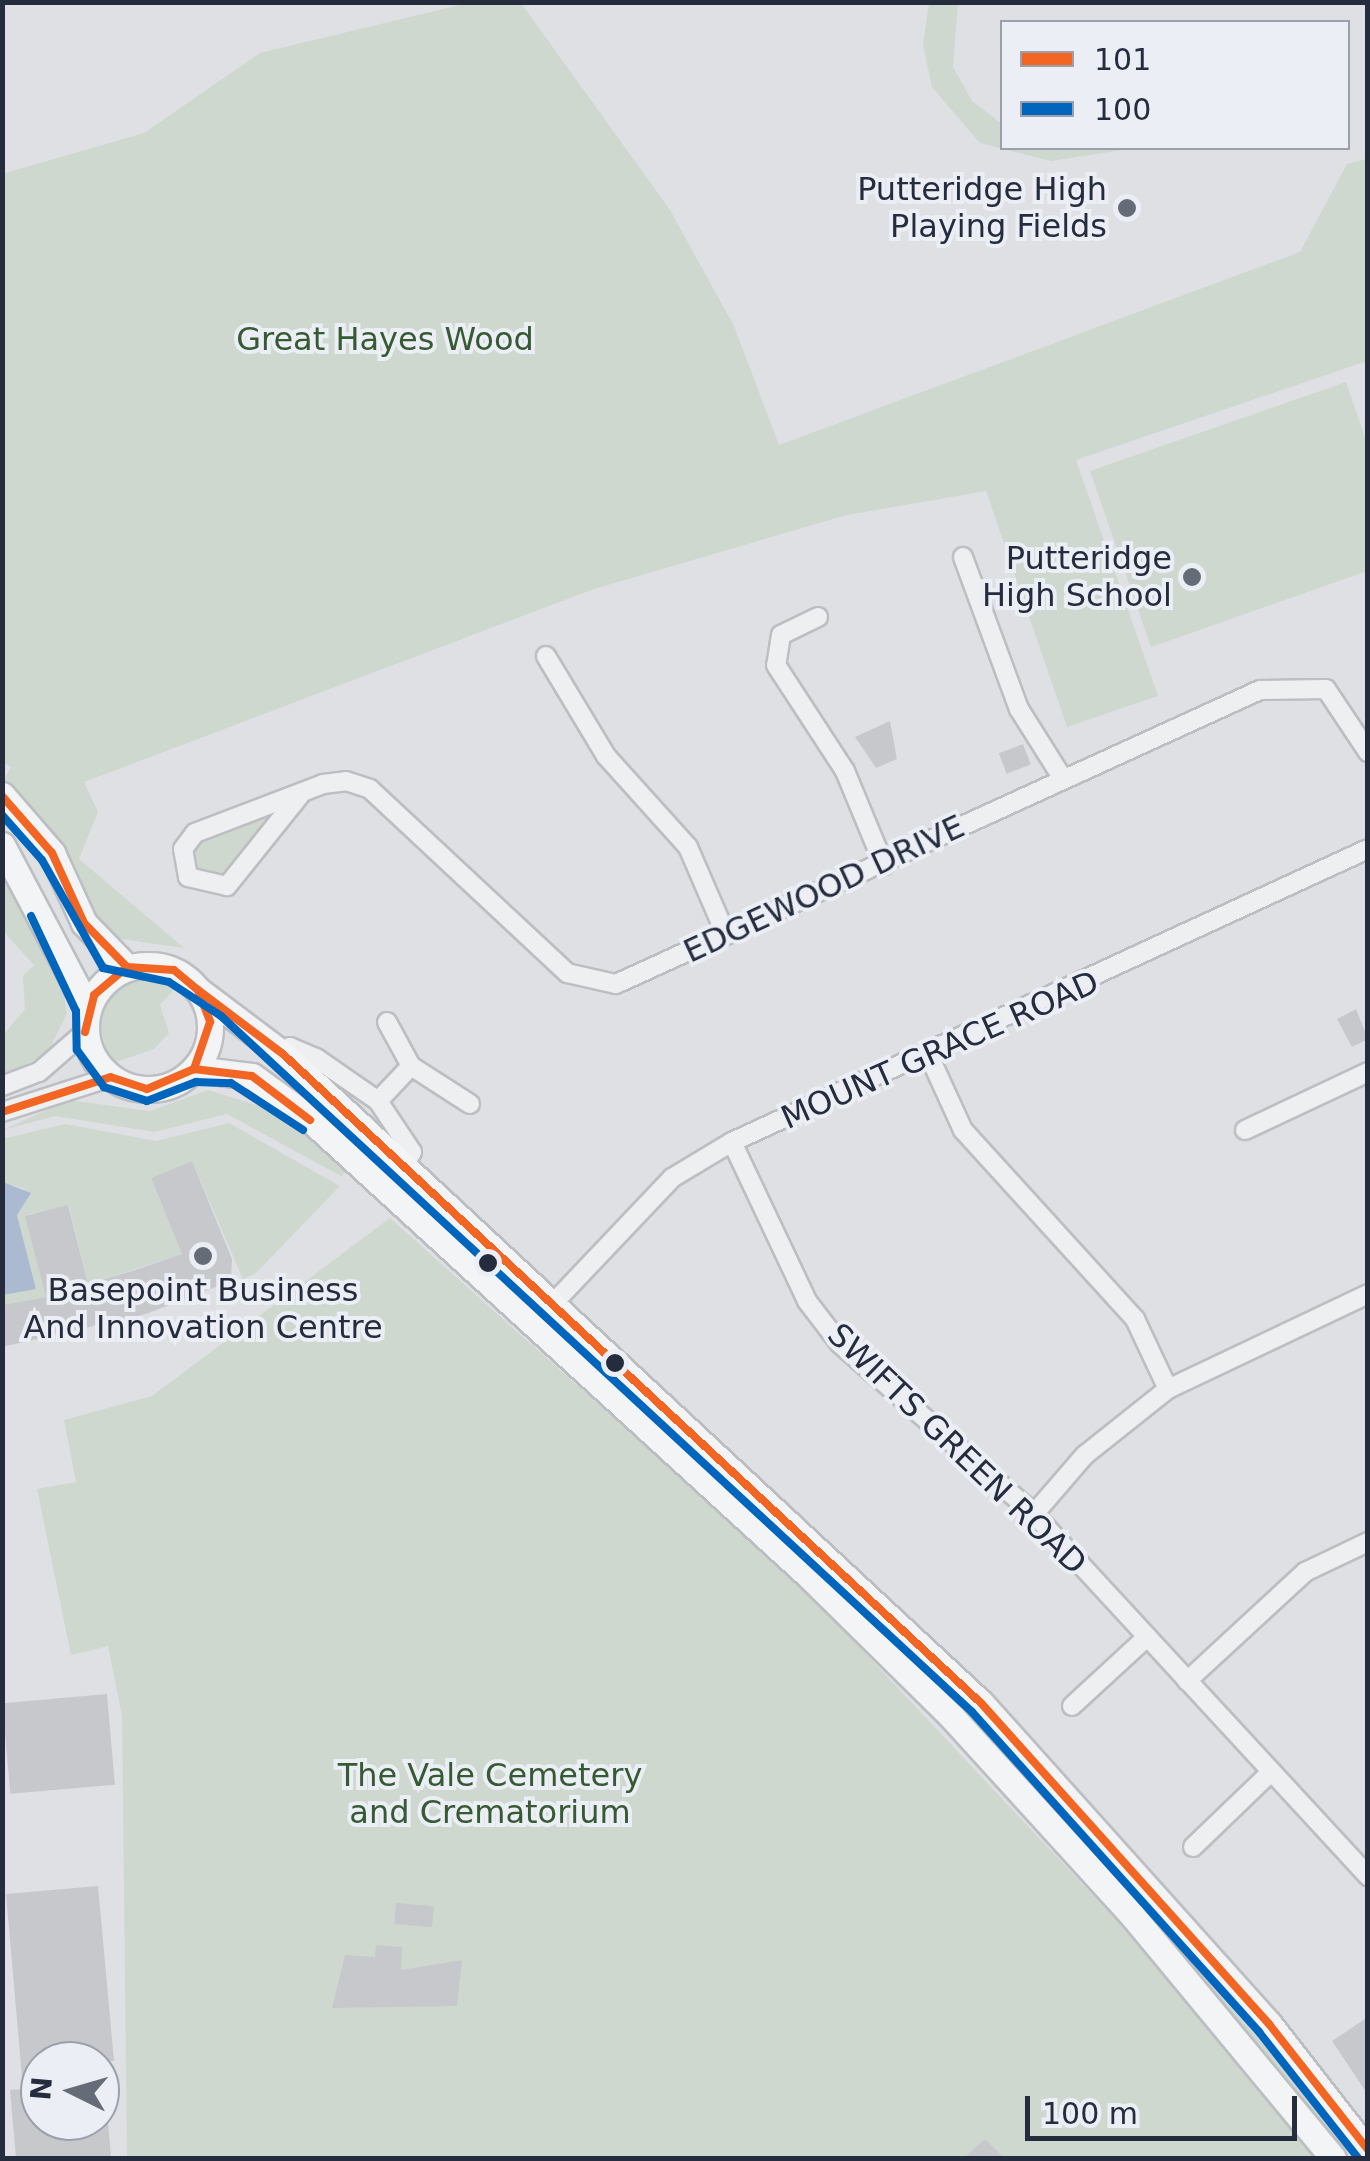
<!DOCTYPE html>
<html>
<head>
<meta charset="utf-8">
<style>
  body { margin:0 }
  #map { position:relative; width:1370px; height:2161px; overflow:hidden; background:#dfe0e4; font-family:"DejaVu Sans",sans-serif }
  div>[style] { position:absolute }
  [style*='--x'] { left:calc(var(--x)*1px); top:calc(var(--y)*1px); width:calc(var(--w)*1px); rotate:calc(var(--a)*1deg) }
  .green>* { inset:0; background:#ced8cf }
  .water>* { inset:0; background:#abbad1 }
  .building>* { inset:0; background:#c7c8cc; transform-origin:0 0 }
  .roads { filter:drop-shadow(2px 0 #bdbec2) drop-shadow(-2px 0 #bdbec2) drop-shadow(0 2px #bdbec2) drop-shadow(0 -2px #bdbec2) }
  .street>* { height:18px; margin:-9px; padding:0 9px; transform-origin:9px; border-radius:9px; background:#eeeff1 }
  .primary>* { height:25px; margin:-12.5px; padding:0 12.5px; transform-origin:12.5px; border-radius:12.5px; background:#f3f4f5 }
  .primary>.ring { margin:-12.5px; padding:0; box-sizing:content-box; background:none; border:25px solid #f3f4f5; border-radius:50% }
  .bus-1>* { height:8px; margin:-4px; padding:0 4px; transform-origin:4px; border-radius:4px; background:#f26522 }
  .bus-2>* { height:8px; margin:-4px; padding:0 4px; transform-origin:4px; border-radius:4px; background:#0065bd }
  .dots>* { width:28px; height:28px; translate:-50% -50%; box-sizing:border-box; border:5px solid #ebeef5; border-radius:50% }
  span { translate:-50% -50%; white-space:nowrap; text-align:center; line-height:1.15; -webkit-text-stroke:8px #ebeef5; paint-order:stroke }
  .poi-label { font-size:32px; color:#252c3e }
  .right { translate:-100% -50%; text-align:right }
  .park-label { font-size:32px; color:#365a32 }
  .street-label { font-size:32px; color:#252c3e }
  .frame { position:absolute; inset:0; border:5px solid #252c3e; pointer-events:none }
  .legend { position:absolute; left:1000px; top:20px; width:350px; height:130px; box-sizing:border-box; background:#ebeef5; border:2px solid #9ca0ac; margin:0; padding:12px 18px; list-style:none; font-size:30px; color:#252c3e }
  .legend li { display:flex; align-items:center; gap:20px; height:50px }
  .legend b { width:50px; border:2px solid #9ca0ac }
  .north { position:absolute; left:20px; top:2041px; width:100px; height:100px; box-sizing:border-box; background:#ebeef5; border:2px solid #9ca0ac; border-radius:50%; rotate:275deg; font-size:28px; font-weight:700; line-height:40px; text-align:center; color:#252c3e }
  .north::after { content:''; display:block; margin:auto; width:35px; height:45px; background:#666b78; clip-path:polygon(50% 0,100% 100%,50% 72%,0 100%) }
  .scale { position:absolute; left:1025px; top:2096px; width:272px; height:45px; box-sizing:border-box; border:5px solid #252c3e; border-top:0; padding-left:12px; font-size:30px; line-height:35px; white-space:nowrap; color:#252c3e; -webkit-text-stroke:8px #ebeef5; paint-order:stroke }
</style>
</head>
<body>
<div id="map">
  <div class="green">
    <div style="clip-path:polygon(468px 3px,521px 3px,670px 210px,734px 326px,779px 445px,1300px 252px,1347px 164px,1367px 159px,1367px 361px,1076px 460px,1158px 696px,1067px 727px,986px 491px,847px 515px,594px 589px,84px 782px,98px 812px,79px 859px,184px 948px,121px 939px,97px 917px,48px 830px,3px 782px,11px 767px,2px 762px,2px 174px,144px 133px,260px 53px)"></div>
    <div style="clip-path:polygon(929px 3px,958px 3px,953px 67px,972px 101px,1002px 124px,1002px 148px,1134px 148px,1051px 161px,980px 143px,932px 87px,923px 45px)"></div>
    <div style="clip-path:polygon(1346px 382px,1367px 443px,1367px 571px,1151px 647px,1090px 471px)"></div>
    <div style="clip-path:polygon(275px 811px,225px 877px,197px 874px,191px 850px,200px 840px)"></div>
    <div style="clip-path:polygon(2px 867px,62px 985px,67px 1013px,47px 1054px,3px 1075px,3px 1035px,25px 1009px,23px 976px,34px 965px,3px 931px)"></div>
    <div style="clip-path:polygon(136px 977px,177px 986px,160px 1005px,169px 1033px,154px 1049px,110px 1064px,97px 1014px,107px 994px)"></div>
    <div style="clip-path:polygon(208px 1090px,282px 1113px,348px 1170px,341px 1176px,227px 1114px,155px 1132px,55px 1116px,3px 1130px,68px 1100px,150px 1111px)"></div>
    <div style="clip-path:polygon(229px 1123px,340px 1186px,256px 1273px,243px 1279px,192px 1161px,151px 1178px,182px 1254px,88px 1284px,69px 1206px,26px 1215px,46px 1297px,3px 1305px,3px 1295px,36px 1289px,17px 1215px,25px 1189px,3px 1182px,2px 1139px,65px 1124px,156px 1141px)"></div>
    <div style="clip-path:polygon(390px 1218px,803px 1587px,1150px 1956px,1285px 2110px,1314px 2158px,127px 2158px,122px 1716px,108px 1646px,71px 1655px,37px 1489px,76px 1482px,64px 1420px,152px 1396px)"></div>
    <div style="clip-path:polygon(576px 1338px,964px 1702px,1352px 2146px,1342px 2153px,1140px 1913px)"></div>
  </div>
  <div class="water">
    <div style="clip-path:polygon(3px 1182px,31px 1193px,17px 1215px,36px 1289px,3px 1295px)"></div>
  </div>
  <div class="building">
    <div style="clip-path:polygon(890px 721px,897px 759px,876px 768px,855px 737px)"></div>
    <div style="left:1023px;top:744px;width:22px;height:26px;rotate:69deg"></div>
    <div style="clip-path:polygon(1356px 1009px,1368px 1039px,1352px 1047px,1337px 1019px)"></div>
    <div style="clip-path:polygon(192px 1161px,232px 1259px,231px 1281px,146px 1314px,2px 1347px,2px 1305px,46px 1297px,25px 1216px,68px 1205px,88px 1284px,135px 1270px,182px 1254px,151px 1178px)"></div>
    <div style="left:107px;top:1694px;width:91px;height:105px;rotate:85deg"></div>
    <div style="clip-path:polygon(98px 1886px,114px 2061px,40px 2061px,40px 2121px,108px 2121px,111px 2158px,16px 2158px,10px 2090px,23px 2089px,6px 1894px)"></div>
    <div style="left:396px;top:1903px;width:38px;height:21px;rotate:5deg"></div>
    <div style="clip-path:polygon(376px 1945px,402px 1947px,401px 1970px,462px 1960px,457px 2006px,332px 2008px,345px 1955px,375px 1957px)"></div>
    <div style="clip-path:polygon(1368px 2017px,1368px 2095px,1332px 2041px)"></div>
    <div style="clip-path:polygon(985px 2139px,1004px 2158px,964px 2158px)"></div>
  </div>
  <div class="roads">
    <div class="street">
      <div style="--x:963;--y:557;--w:162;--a:69.8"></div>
      <div style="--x:1019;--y:709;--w:83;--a:57.8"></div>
      <div style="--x:818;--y:617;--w:41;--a:154.1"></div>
      <div style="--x:781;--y:635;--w:30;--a:99"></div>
      <div style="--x:776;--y:665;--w:126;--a:56.9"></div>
      <div style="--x:845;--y:771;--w:102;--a:67.5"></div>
      <div style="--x:546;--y:656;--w:117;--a:59"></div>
      <div style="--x:606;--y:756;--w:122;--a:48"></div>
      <div style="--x:688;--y:847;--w:96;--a:66.6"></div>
      <div style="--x:300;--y:795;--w:117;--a:128.7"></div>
      <div style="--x:227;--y:886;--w:40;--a:-167"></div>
      <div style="--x:188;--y:877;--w:28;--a:-100"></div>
      <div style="--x:183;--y:849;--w:20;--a:-53"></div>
      <div style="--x:195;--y:833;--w:137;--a:-20.9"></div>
      <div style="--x:323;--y:784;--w:23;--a:-7"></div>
      <div style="--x:346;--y:781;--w:25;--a:18"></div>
      <div style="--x:370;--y:789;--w:270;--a:43"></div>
      <div style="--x:567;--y:973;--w:50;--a:12.7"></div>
      <div style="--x:616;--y:984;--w:708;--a:-24.54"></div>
      <div style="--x:1260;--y:690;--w:66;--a:-0.9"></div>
      <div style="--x:1326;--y:689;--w:76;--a:56.3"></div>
      <div style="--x:283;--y:1054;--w:10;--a:-45"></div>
      <div style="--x:290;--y:1047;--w:28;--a:23"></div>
      <div style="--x:316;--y:1058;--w:75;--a:34.7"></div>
      <div style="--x:378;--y:1101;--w:48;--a:-46.7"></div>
      <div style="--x:411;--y:1066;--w:50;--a:-118.6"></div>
      <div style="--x:930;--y:1058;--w:79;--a:65.4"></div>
      <div style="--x:963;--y:1130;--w:256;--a:47.7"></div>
      <div style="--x:1135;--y:1319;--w:77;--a:64.8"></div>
      <div style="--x:411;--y:1066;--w:70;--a:32.8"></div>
      <div style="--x:2;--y:1086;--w:40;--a:-21"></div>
      <div style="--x:39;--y:1072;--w:61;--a:-41"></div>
      <div style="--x:378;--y:1101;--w:61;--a:56.3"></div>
      <div style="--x:412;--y:1152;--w:16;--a:120"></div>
      <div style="--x:2;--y:1112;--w:114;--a:-17.8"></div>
      <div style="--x:1245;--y:1130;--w:136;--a:-25.2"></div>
      <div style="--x:732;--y:1142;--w:176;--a:64.7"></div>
      <div style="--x:807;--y:1301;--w:54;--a:52.5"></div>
      <div style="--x:840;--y:1344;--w:258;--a:41.2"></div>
      <div style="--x:1034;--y:1514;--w:493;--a:47.3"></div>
      <div style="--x:545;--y:1312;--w:185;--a:-46.5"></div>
      <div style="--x:672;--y:1178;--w:70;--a:-31"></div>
      <div style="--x:732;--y:1142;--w:700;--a:-24.74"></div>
      <div style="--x:1034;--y:1514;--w:78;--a:-49.2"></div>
      <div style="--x:1085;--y:1455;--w:106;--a:-38.5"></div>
      <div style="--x:1168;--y:1389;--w:221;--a:-25.4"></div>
      <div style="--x:1187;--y:1681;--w:161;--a:-42.7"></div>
      <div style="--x:1305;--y:1572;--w:70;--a:-25.5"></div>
      <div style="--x:1072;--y:1706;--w:102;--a:-42.6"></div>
      <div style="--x:1193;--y:1847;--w:108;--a:-43.9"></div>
    </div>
    <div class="primary">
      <div style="--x:2;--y:795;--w:77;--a:49.2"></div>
      <div style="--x:52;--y:853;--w:77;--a:65.4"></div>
      <div style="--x:84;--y:923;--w:62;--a:45.7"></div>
      <div style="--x:2;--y:845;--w:184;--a:62.2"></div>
      <div class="ring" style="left:86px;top:965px;width:99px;height:99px"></div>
      <div style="--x:198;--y:990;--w:106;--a:37"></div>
      <div style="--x:283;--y:1054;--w:953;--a:42.92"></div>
      <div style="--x:981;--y:1703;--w:431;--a:48.1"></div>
      <div style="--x:1269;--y:2024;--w:161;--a:52.1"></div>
      <div style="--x:194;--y:1069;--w:58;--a:6.9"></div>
      <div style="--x:252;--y:1076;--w:62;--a:35.8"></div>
      <div style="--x:302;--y:1112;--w:687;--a:42.46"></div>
      <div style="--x:809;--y:1576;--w:201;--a:44.6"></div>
      <div style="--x:952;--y:1717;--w:268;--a:47.7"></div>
      <div style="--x:1132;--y:1915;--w:315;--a:50.4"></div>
    </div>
  </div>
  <div class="bus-1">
    <div style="--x:2;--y:796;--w:76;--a:48.7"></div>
    <div style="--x:52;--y:853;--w:77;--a:65.4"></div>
    <div style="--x:84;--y:923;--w:62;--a:45.7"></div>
    <div style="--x:198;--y:990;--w:106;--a:37"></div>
    <div style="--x:283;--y:1054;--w:953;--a:42.92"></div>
    <div style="--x:981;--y:1703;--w:431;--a:48.1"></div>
    <div style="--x:1269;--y:2024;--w:160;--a:51.8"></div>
    <div style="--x:85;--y:1032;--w:38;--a:-76"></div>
    <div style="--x:94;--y:995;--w:43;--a:-40.3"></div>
    <div style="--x:127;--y:967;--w:47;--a:3.7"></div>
    <div style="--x:174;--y:970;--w:31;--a:40"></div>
    <div style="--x:198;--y:990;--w:34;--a:69"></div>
    <div style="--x:210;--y:1022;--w:50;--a:108.8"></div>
    <div style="--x:194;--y:1069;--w:51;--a:156.9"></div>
    <div style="--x:147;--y:1089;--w:38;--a:-162"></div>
    <div style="--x:194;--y:1069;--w:58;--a:6.9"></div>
    <div style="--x:252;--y:1076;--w:73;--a:37.2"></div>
    <div style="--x:2;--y:1112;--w:114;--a:-17.8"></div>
  </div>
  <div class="bus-2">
    <div style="--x:2;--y:815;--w:60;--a:48.4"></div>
    <div style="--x:42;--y:860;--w:124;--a:60.5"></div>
    <div style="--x:103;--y:968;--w:67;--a:12"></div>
    <div style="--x:169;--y:982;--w:62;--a:33.2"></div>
    <div style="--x:221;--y:1016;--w:1024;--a:42.82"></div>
    <div style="--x:972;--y:1712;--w:430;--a:48.1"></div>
    <div style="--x:1259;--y:2032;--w:160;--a:51.8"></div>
    <div style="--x:31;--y:916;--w:105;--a:64.7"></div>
    <div style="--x:76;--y:1011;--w:39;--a:89"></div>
    <div style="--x:77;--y:1050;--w:46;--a:53.9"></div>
    <div style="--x:104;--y:1087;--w:45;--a:18"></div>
    <div style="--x:147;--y:1101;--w:53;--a:-21.2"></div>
    <div style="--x:196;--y:1082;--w:35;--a:2"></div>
    <div style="--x:231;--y:1083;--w:86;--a:33.1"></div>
  </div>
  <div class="dots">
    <div style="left:1127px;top:208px;background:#666b78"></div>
    <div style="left:1192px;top:577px;background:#666b78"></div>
    <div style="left:203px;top:1256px;background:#666b78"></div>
    <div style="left:488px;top:1263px;background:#252c3e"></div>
    <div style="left:615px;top:1363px;background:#252c3e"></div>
  </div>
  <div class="poi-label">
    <span class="right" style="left:1107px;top:208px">Putteridge High<br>Playing Fields</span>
    <span class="right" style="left:1172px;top:577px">Putteridge<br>High School</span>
    <span style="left:203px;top:1309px">Basepoint Business<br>And Innovation Centre</span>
  </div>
  <div class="park-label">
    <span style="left:385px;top:339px">Great Hayes Wood</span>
    <span style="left:490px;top:1794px">The Vale Cemetery<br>and Crematorium</span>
  </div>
  <div class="street-label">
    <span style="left:824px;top:889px;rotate:-25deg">EDGEWOOD DRIVE</span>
    <span style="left:940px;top:1050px;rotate:-24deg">MOUNT GRACE ROAD</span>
    <span style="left:957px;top:1449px;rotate:44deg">SWIFTS GREEN ROAD</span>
  </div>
  <div class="frame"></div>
  <ul class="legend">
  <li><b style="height:12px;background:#f26522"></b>101</li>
  <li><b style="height:12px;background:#0065bd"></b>100</li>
  </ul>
  <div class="north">N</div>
  <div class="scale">100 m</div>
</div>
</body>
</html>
